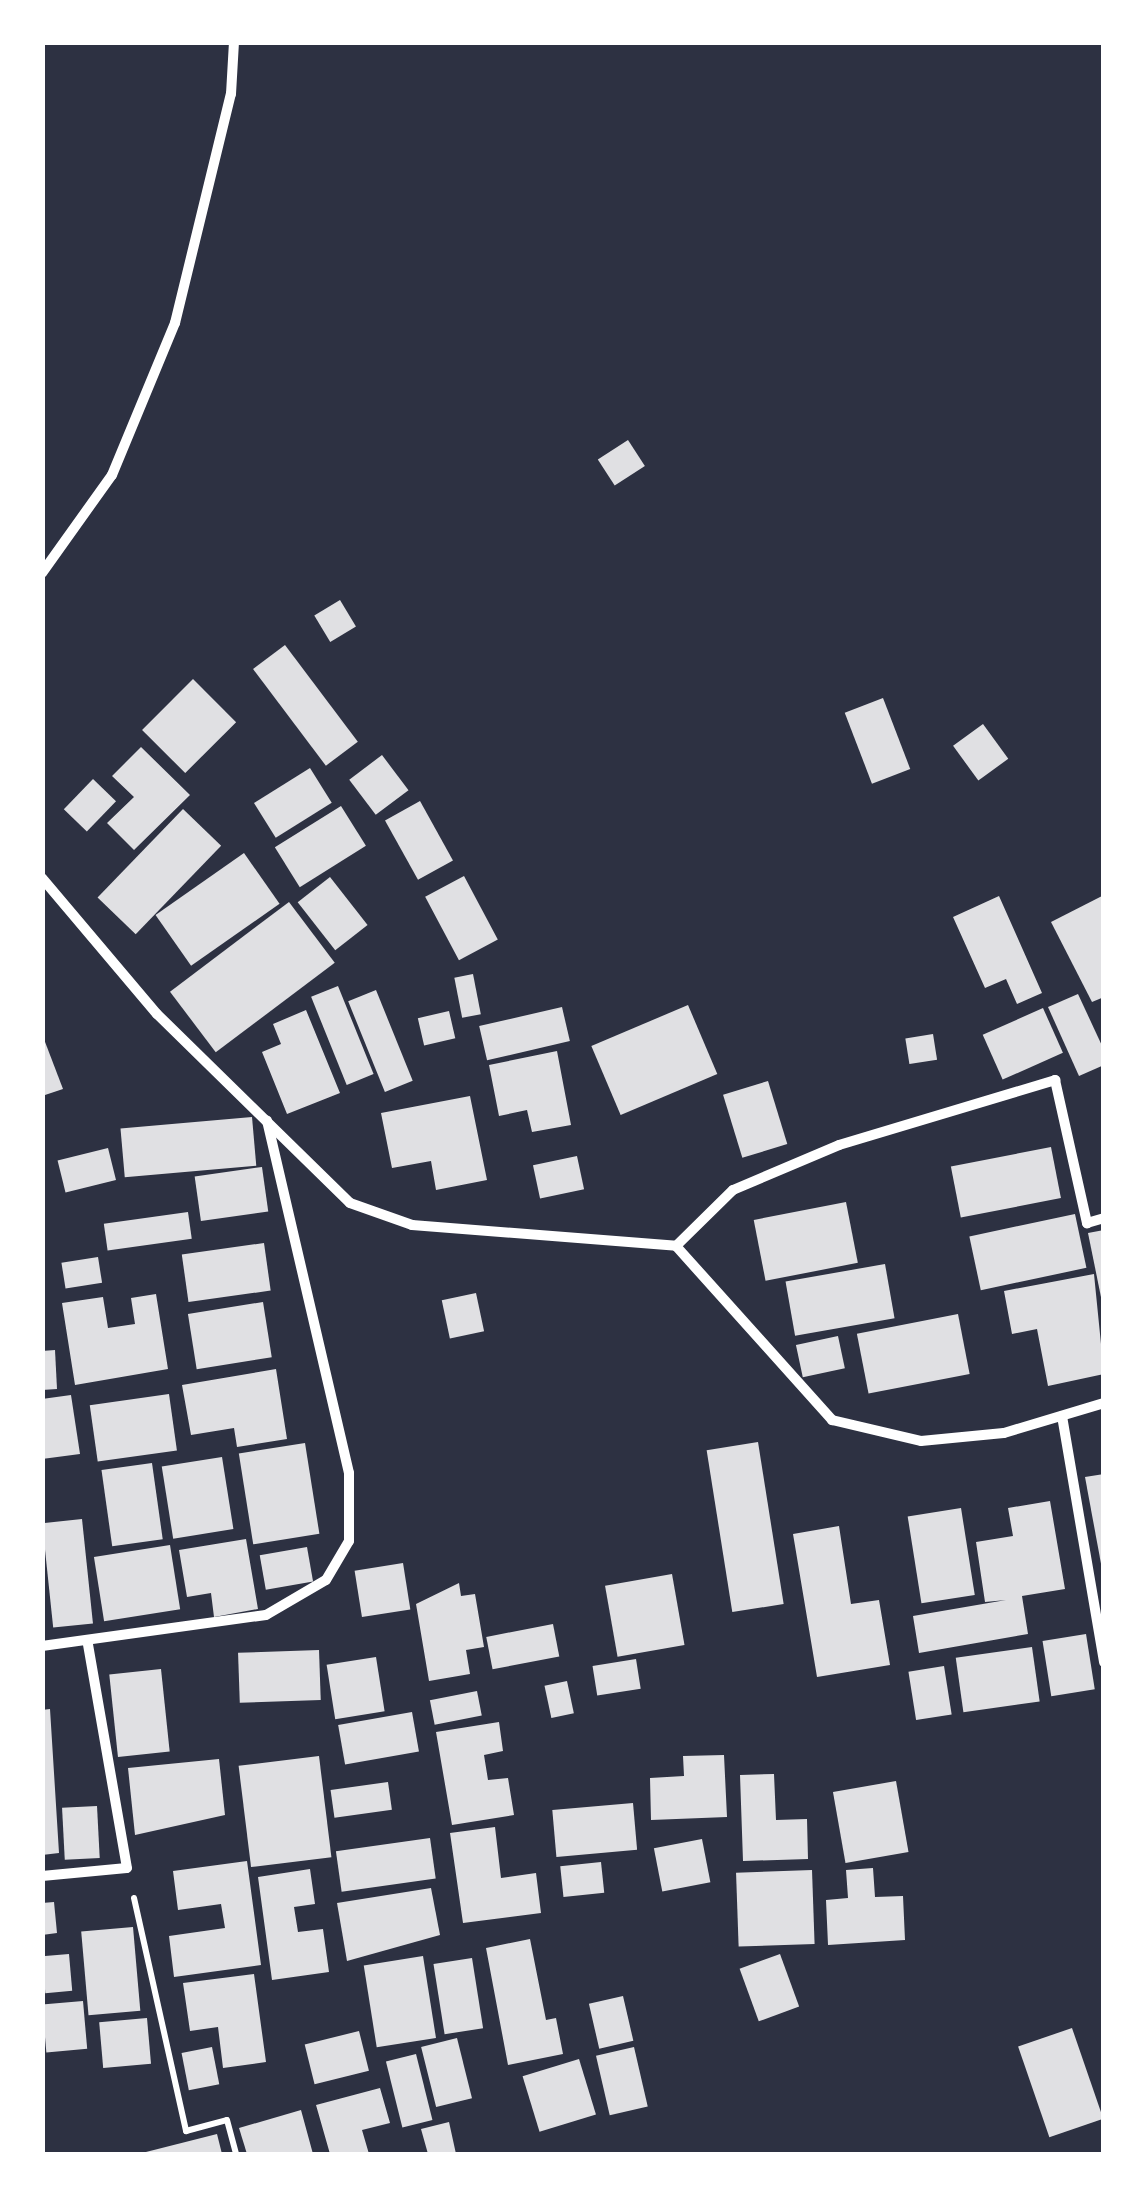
<!DOCTYPE html>
<html>
<head>
<meta charset="utf-8">
<style>
  body { margin:0 }
  #map { position:relative; width:1146px; height:2197px; overflow:hidden; background:#2d3142; font-family:Jost,sans-serif }
  div>[style] { position:absolute }
  [style*='--x'] { left:calc(var(--x)*1px); top:calc(var(--y)*1px); width:calc(var(--w)*1px); rotate:calc(var(--a)*1deg) }
  .building>* { inset:0; background:#e0e0e3; transform-origin:0 0 }
  .path>* { height:6px; margin:-3px; padding:0 3px; transform-origin:3px; border-radius:3px; background:#fff }
  .minor>* { height:10px; margin:-5px; padding:0 5px; transform-origin:5px; border-radius:5px; background:#fff }
  span { translate:-50% -50%; white-space:nowrap; text-align:center; line-height:1.15; -webkit-text-stroke:9px #fff; paint-order:stroke }
  .frame { position:absolute; inset:0; border:45px solid #fff; pointer-events:none }
</style>
</head>
<body>
<div id="map">
  <div class="building">
    <div style="left:628px;top:440px;width:31px;height:36px;rotate:57deg"></div>
    <div style="left:340px;top:600px;width:31px;height:30px;rotate:59deg"></div>
    <div style="left:285px;top:645px;width:121px;height:40px;rotate:53deg"></div>
    <div style="left:193px;top:679px;width:61px;height:72px;rotate:45deg"></div>
    <div style="left:883px;top:698px;width:76px;height:41px;rotate:69deg"></div>
    <div style="left:983px;top:724px;width:43px;height:37px;rotate:54deg"></div>
    <div style="clip-path:polygon(141px 747px,190px 795px,134px 850px,107px 823px,134px 797px,112px 776px)"></div>
    <div style="left:382px;top:755px;width:44px;height:41px;rotate:53deg"></div>
    <div style="left:310px;top:768px;width:41px;height:66px;rotate:58deg"></div>
    <div style="left:93px;top:779px;width:32px;height:42px;rotate:44deg"></div>
    <div style="left:420px;top:801px;width:68px;height:40px;rotate:61deg"></div>
    <div style="left:341px;top:806px;width:47px;height:78px;rotate:58deg"></div>
    <div style="left:183px;top:809px;width:53px;height:123px;rotate:44deg"></div>
    <div style="left:244px;top:853px;width:62px;height:108px;rotate:55deg"></div>
    <div style="left:464px;top:876px;width:72px;height:44px;rotate:62deg"></div>
    <div style="left:330px;top:877px;width:61px;height:41px;rotate:52deg"></div>
    <div style="clip-path:polygon(1104px 895px,1104px 997px,1092px 1002px,1051px 922px)"></div>
    <div style="clip-path:polygon(999px 896px,1042px 993px,1017px 1004px,1006px 979px,985px 988px,953px 917px)"></div>
    <div style="left:289px;top:902px;width:76px;height:149px;rotate:53deg"></div>
    <div style="left:473px;top:974px;width:41px;height:19px;rotate:79deg"></div>
    <div style="left:338px;top:986px;width:95px;height:29px;rotate:68deg"></div>
    <div style="left:376px;top:990px;width:98px;height:30px;rotate:68deg"></div>
    <div style="clip-path:polygon(1078px 994px,1104px 1050px,1104px 1065px,1079px 1076px,1048px 1007px)"></div>
    <div style="left:688px;top:1005px;width:75px;height:105px;rotate:67deg"></div>
    <div style="left:562px;top:1007px;width:35px;height:85px;rotate:77deg"></div>
    <div style="left:1043px;top:1008px;width:49px;height:66px;rotate:66deg"></div>
    <div style="clip-path:polygon(306px 1010px,340px 1093px,287px 1114px,262px 1052px,281px 1044px,273px 1024px)"></div>
    <div style="left:449px;top:1011px;width:28px;height:32px;rotate:77deg"></div>
    <div style="clip-path:polygon(42px 1034px,63px 1089px,42px 1096px)"></div>
    <div style="left:933px;top:1034px;width:26px;height:28px;rotate:81deg"></div>
    <div style="clip-path:polygon(557px 1051px,571px 1125px,532px 1132px,527px 1110px,499px 1116px,489px 1065px)"></div>
    <div style="left:768px;top:1081px;width:66px;height:47px;rotate:73deg"></div>
    <div style="clip-path:polygon(470px 1096px,487px 1180px,436px 1190px,431px 1161px,392px 1168px,381px 1113px)"></div>
    <div style="left:252px;top:1117px;width:49px;height:132px;rotate:85deg"></div>
    <div style="left:1051px;top:1147px;width:52px;height:102px;rotate:79deg"></div>
    <div style="left:108px;top:1148px;width:33px;height:52px;rotate:76deg"></div>
    <div style="left:577px;top:1156px;width:34px;height:45px;rotate:78deg"></div>
    <div style="left:262px;top:1167px;width:45px;height:68px;rotate:82deg"></div>
    <div style="left:846px;top:1202px;width:62px;height:94px;rotate:79deg"></div>
    <div style="left:188px;top:1212px;width:27px;height:85px;rotate:82deg"></div>
    <div style="left:1075px;top:1214px;width:55px;height:108px;rotate:78deg"></div>
    <div style="clip-path:polygon(1104px 1230px,1104px 1302px,1102px 1302px,1088px 1233px)"></div>
    <div style="left:264px;top:1243px;width:48px;height:83px;rotate:82deg"></div>
    <div style="left:98px;top:1257px;width:26px;height:37px;rotate:81deg"></div>
    <div style="left:885px;top:1264px;width:55px;height:101px;rotate:80deg"></div>
    <div style="clip-path:polygon(1094px 1274px,1104px 1374px,1048px 1386px,1037px 1329px,1012px 1334px,1004px 1291px)"></div>
    <div style="left:476px;top:1293px;width:39px;height:35px;rotate:78deg"></div>
    <div style="clip-path:polygon(156px 1294px,168px 1369px,75px 1385px,62px 1303px,103px 1297px,108px 1328px,135px 1324px,131px 1298px)"></div>
    <div style="left:263px;top:1302px;width:56px;height:76px;rotate:81deg"></div>
    <div style="left:958px;top:1314px;width:61px;height:103px;rotate:79deg"></div>
    <div style="left:838px;top:1336px;width:33px;height:43px;rotate:78deg"></div>
    <div style="clip-path:polygon(55px 1350px,57px 1389px,42px 1390px,42px 1351px)"></div>
    <div style="clip-path:polygon(276px 1369px,287px 1439px,237px 1447px,234px 1428px,191px 1435px,182px 1385px)"></div>
    <div style="left:169px;top:1394px;width:57px;height:80px;rotate:82deg"></div>
    <div style="clip-path:polygon(71px 1395px,80px 1454px,42px 1459px,42px 1399px)"></div>
    <div style="left:758px;top:1442px;width:164px;height:52px;rotate:81deg"></div>
    <div style="left:305px;top:1443px;width:92px;height:67px;rotate:81deg"></div>
    <div style="left:222px;top:1457px;width:73px;height:61px;rotate:81deg"></div>
    <div style="left:152px;top:1463px;width:77px;height:51px;rotate:82deg"></div>
    <div style="clip-path:polygon(1104px 1474px,1104px 1569px,1102px 1569px,1085px 1477px)"></div>
    <div style="clip-path:polygon(1050px 1501px,1065px 1589px,1022px 1596px,1028px 1634px,919px 1653px,913px 1616px,1006px 1600px,985px 1602px,976px 1542px,1013px 1536px,1008px 1508px)"></div>
    <div style="left:961px;top:1508px;width:88px;height:54px;rotate:81deg"></div>
    <div style="left:82px;top:1519px;width:105px;height:40px;rotate:84deg"></div>
    <div style="clip-path:polygon(839px 1526px,851px 1604px,879px 1600px,890px 1665px,817px 1677px,793px 1534px)"></div>
    <div style="clip-path:polygon(246px 1539px,258px 1609px,214px 1617px,211px 1593px,187px 1597px,179px 1550px)"></div>
    <div style="left:170px;top:1545px;width:65px;height:77px;rotate:81deg"></div>
    <div style="left:307px;top:1547px;width:35px;height:48px;rotate:80deg"></div>
    <div style="left:403px;top:1563px;width:47px;height:49px;rotate:81deg"></div>
    <div style="left:672px;top:1574px;width:72px;height:68px;rotate:80deg"></div>
    <div style="clip-path:polygon(459px 1583px,461px 1596px,475px 1594px,484px 1647px,466px 1650px,470px 1674px,429px 1681px,416px 1604px)"></div>
    <div style="left:553px;top:1624px;width:33px;height:68px;rotate:79deg"></div>
    <div style="left:1086px;top:1634px;width:56px;height:44px;rotate:81deg"></div>
    <div style="left:1032px;top:1647px;width:55px;height:77px;rotate:82deg"></div>
    <div style="left:319px;top:1650px;width:50px;height:81px;rotate:88deg"></div>
    <div style="left:376px;top:1657px;width:55px;height:50px;rotate:81deg"></div>
    <div style="left:636px;top:1659px;width:30px;height:44px;rotate:81deg"></div>
    <div style="left:944px;top:1666px;width:49px;height:36px;rotate:81deg"></div>
    <div style="left:161px;top:1669px;width:83px;height:52px;rotate:84deg"></div>
    <div style="left:567px;top:1681px;width:33px;height:23px;rotate:78deg"></div>
    <div style="left:477px;top:1691px;width:25px;height:48px;rotate:79deg"></div>
    <div style="clip-path:polygon(50px 1709px,59px 1853px,42px 1855px,42px 1710px)"></div>
    <div style="left:412px;top:1712px;width:40px;height:75px;rotate:80deg"></div>
    <div style="clip-path:polygon(499px 1722px,503px 1751px,484px 1755px,488px 1780px,508px 1778px,514px 1815px,452px 1825px,436px 1732px)"></div>
    <div style="clip-path:polygon(724px 1755px,727px 1817px,651px 1820px,650px 1778px,684px 1776px,683px 1756px)"></div>
    <div style="left:319px;top:1756px;width:102px;height:81px;rotate:83deg"></div>
    <div style="clip-path:polygon(219px 1759px,225px 1815px,135px 1835px,128px 1768px)"></div>
    <div style="clip-path:polygon(774px 1774px,776px 1820px,807px 1819px,808px 1859px,743px 1861px,740px 1775px)"></div>
    <div style="left:896px;top:1781px;width:72px;height:64px;rotate:80deg"></div>
    <div style="left:388px;top:1782px;width:28px;height:58px;rotate:82deg"></div>
    <div style="left:633px;top:1803px;width:47px;height:81px;rotate:85deg"></div>
    <div style="left:97px;top:1806px;width:52px;height:35px;rotate:87deg"></div>
    <div style="clip-path:polygon(495px 1827px,501px 1878px,536px 1873px,541px 1913px,463px 1923px,450px 1833px)"></div>
    <div style="left:430px;top:1838px;width:41px;height:95px;rotate:82deg"></div>
    <div style="left:702px;top:1839px;width:44px;height:49px;rotate:79deg"></div>
    <div style="clip-path:polygon(247px 1861px,261px 1965px,174px 1977px,169px 1936px,225px 1928px,221px 1904px,178px 1910px,173px 1871px)"></div>
    <div style="left:601px;top:1862px;width:31px;height:41px;rotate:84deg"></div>
    <div style="clip-path:polygon(873px 1868px,875px 1897px,903px 1896px,905px 1940px,828px 1945px,826px 1900px,848px 1898px,846px 1870px)"></div>
    <div style="clip-path:polygon(310px 1869px,315px 1904px,294px 1907px,298px 1932px,323px 1929px,329px 1972px,272px 1980px,258px 1877px)"></div>
    <div style="left:812px;top:1870px;width:74px;height:76px;rotate:88deg"></div>
    <div style="clip-path:polygon(431px 1888px,440px 1935px,347px 1961px,337px 1903px)"></div>
    <div style="clip-path:polygon(54px 1902px,57px 1933px,42px 1935px,42px 1903px)"></div>
    <div style="left:133px;top:1927px;width:84px;height:52px;rotate:85deg"></div>
    <div style="clip-path:polygon(530px 1939px,546px 2020px,556px 2018px,563px 2054px,508px 2065px,486px 1948px)"></div>
    <div style="left:69px;top:1954px;width:37px;height:27px;rotate:85deg"></div>
    <div style="left:780px;top:1954px;width:56px;height:43px;rotate:70deg"></div>
    <div style="left:423px;top:1956px;width:83px;height:60px;rotate:81deg"></div>
    <div style="left:472px;top:1958px;width:71px;height:39px;rotate:81deg"></div>
    <div style="clip-path:polygon(254px 1974px,266px 2062px,223px 2068px,218px 2027px,190px 2031px,183px 1983px)"></div>
    <div style="left:623px;top:1996px;width:46px;height:35px;rotate:77deg"></div>
    <div style="left:83px;top:2001px;width:48px;height:41px;rotate:85deg"></div>
    <div style="left:147px;top:2018px;width:46px;height:48px;rotate:85deg"></div>
    <div style="left:1072px;top:2028px;width:96px;height:57px;rotate:71deg"></div>
    <div style="left:359px;top:2031px;width:41px;height:56px;rotate:76deg"></div>
    <div style="left:457px;top:2038px;width:62px;height:37px;rotate:76deg"></div>
    <div style="left:212px;top:2047px;width:38px;height:31px;rotate:79deg"></div>
    <div style="left:634px;top:2047px;width:61px;height:39px;rotate:77deg"></div>
    <div style="left:416px;top:2054px;width:68px;height:31px;rotate:76deg"></div>
    <div style="left:579px;top:2059px;width:58px;height:59px;rotate:73deg"></div>
    <div style="clip-path:polygon(380px 2088px,390px 2123px,362px 2130px,369px 2154px,330px 2154px,316px 2105px)"></div>
    <div style="clip-path:polygon(301px 2110px,313px 2154px,247px 2154px,239px 2128px)"></div>
    <div style="clip-path:polygon(449px 2122px,456px 2154px,428px 2154px,421px 2129px)"></div>
    <div style="clip-path:polygon(217px 2134px,222px 2154px,142px 2154px,142px 2153px)"></div>
  </div>
  <div class="path">
    <div style="--x:134;--y:1898;--w:239;--a:77.4"></div>
    <div style="--x:186;--y:2131;--w:42;--a:-15"></div>
    <div style="--x:227;--y:2120;--w:35;--a:75"></div>
  </div>
  <div class="minor">
    <div style="--x:42;--y:573;--w:120;--a:-54.5"></div>
    <div style="--x:112;--y:475;--w:165;--a:-67.5"></div>
    <div style="--x:175;--y:323;--w:236;--a:-76.3"></div>
    <div style="--x:231;--y:94;--w:52;--a:-86.7"></div>
    <div style="--x:42;--y:878;--w:178;--a:49.8"></div>
    <div style="--x:157;--y:1014;--w:270;--a:44.4"></div>
    <div style="--x:350;--y:1203;--w:66;--a:19.5"></div>
    <div style="--x:412;--y:1225;--w:265;--a:4.5"></div>
    <div style="--x:676;--y:1246;--w:234;--a:48.1"></div>
    <div style="--x:832;--y:1420;--w:91;--a:13.3"></div>
    <div style="--x:921;--y:1441;--w:83;--a:-5.5"></div>
    <div style="--x:1004;--y:1433;--w:104;--a:-16.7"></div>
    <div style="--x:676;--y:1246;--w:80;--a:-44.5"></div>
    <div style="--x:733;--y:1190;--w:115;--a:-23"></div>
    <div style="--x:839;--y:1145;--w:226;--a:-16.7"></div>
    <div style="--x:1055;--y:1080;--w:147;--a:77.4"></div>
    <div style="--x:1087;--y:1223;--w:18;--a:-16"></div>
    <div style="--x:1062;--y:1416;--w:250;--a:80.3"></div>
    <div style="--x:42;--y:1646;--w:226;--a:-7.9"></div>
    <div style="--x:266;--y:1615;--w:69;--a:-30.3"></div>
    <div style="--x:326;--y:1580;--w:45;--a:-59.5"></div>
    <div style="--x:349;--y:1541;--w:68;--a:-90"></div>
    <div style="--x:349;--y:1473;--w:362;--a:-103.1"></div>
    <div style="--x:42;--y:1876;--w:85;--a:-5.4"></div>
    <div style="--x:127;--y:1868;--w:227;--a:-99.9"></div>
  </div>
  <div class="frame"></div>
</div>
</body>
</html>
